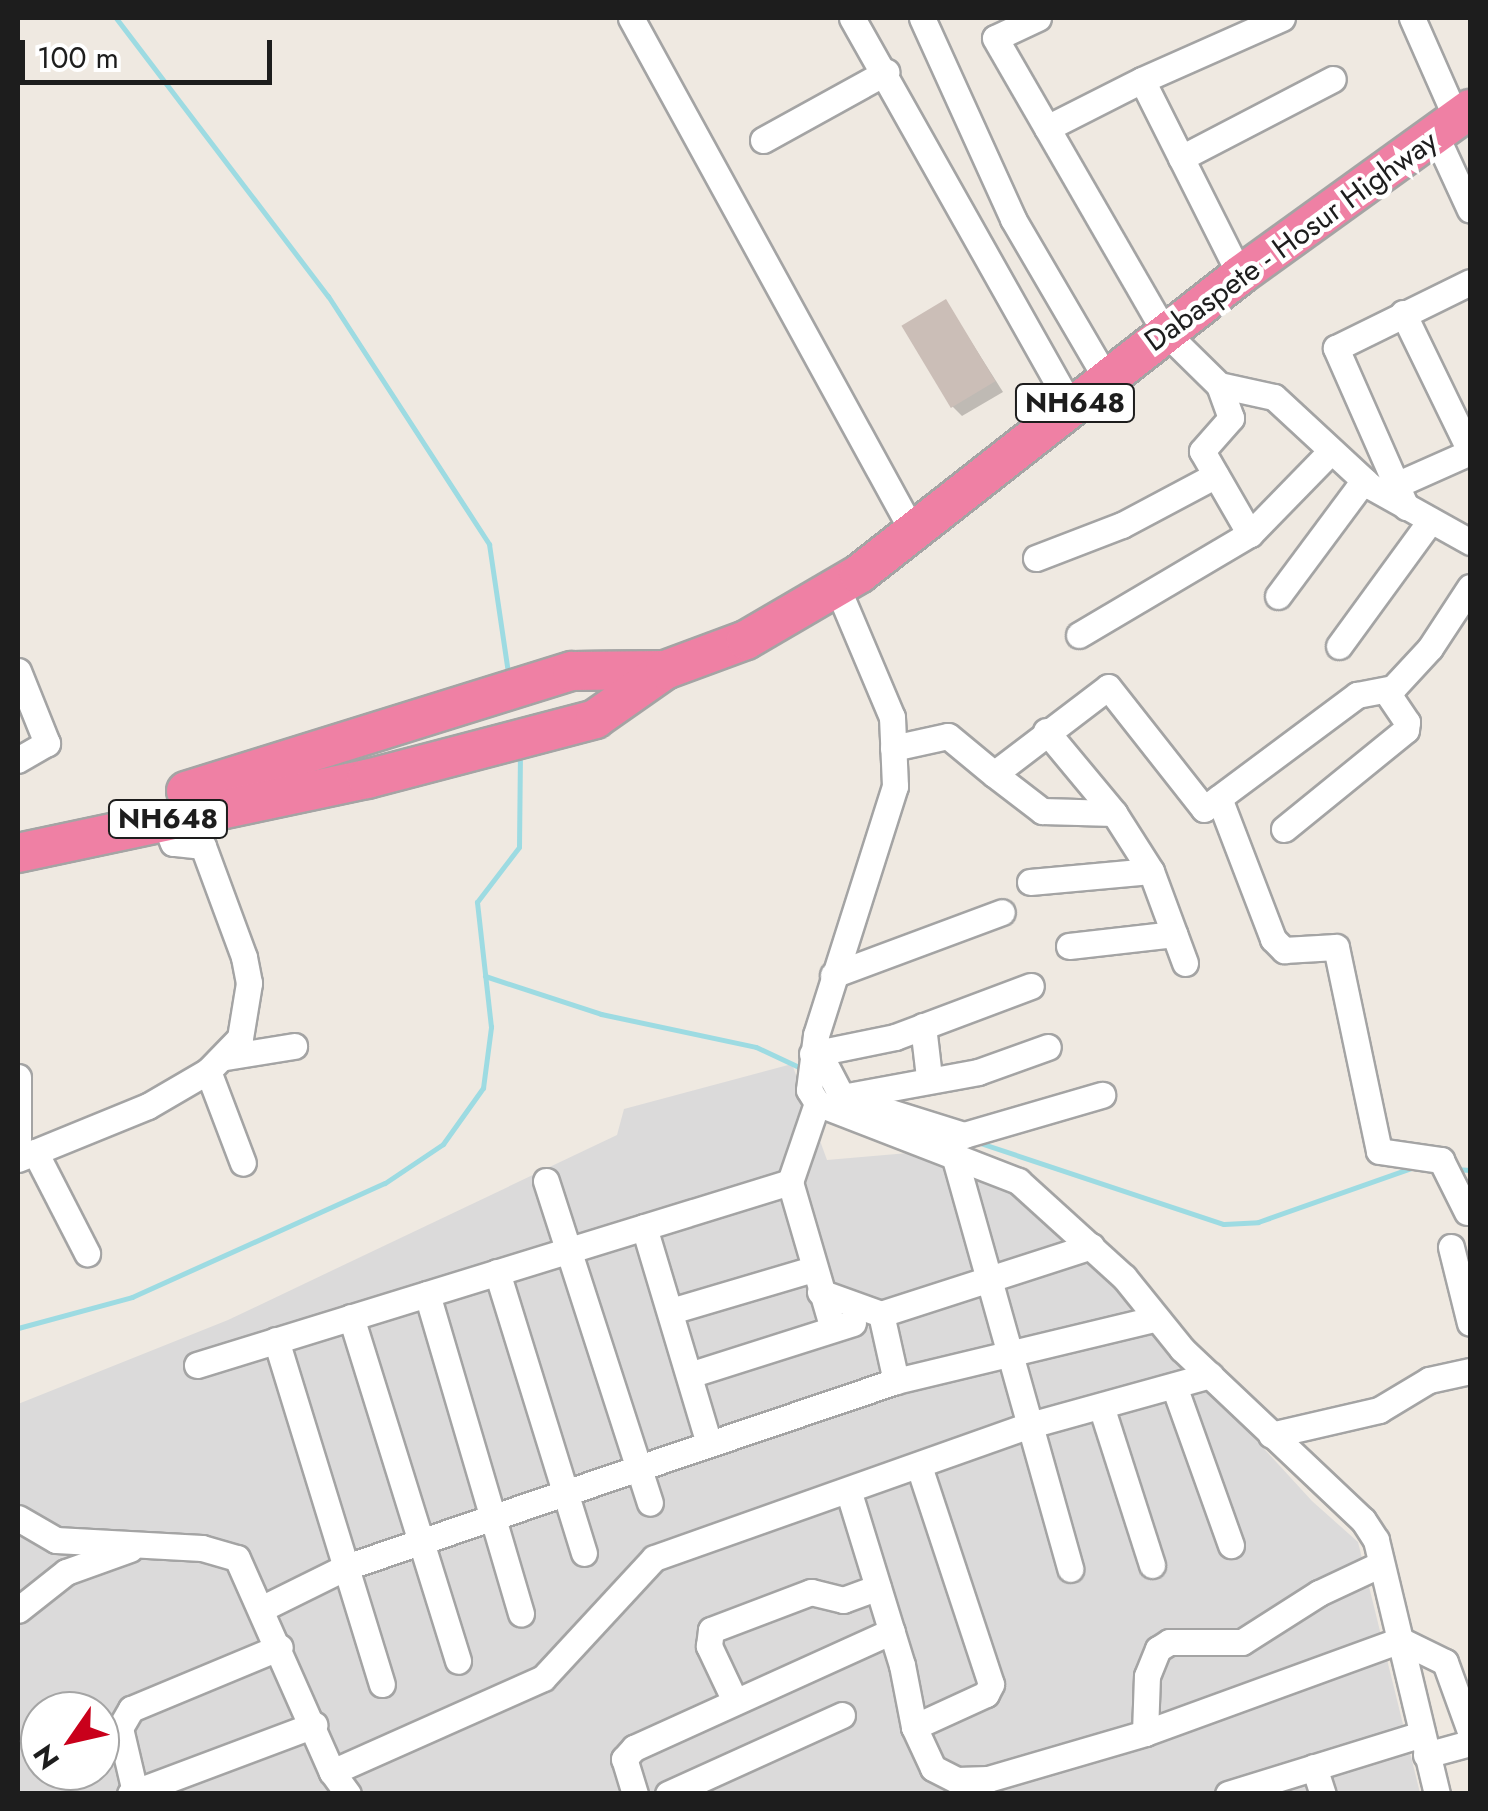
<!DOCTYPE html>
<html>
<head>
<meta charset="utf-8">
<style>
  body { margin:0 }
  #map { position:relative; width:1488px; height:1811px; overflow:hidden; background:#efe9e1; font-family:Jost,sans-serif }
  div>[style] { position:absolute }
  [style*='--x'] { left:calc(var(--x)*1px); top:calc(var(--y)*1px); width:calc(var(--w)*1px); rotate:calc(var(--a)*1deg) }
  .residential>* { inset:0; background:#dbdada }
  .shadow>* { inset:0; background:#0003 }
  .stream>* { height:5px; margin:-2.5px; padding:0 2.5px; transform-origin:2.5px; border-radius:2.5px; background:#9ddbe2 }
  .building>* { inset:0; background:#cbbeb7; transform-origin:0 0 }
  .roads { filter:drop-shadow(2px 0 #a4a4a4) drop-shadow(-2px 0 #a4a4a4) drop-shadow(0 2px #a4a4a4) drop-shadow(0 -2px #a4a4a4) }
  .minor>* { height:25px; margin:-12.5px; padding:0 12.5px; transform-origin:12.5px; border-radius:12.5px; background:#fff }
  .highway>* { height:38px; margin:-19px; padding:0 19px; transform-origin:19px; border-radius:19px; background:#ef80a4 }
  span { translate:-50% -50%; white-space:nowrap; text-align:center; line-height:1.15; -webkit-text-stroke:9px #fff; paint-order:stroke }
  .shield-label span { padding:2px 8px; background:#fff; border:2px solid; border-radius:8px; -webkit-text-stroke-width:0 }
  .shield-label { font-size:28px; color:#1d1d1d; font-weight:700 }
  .street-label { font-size:30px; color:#1d1d1d }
  .frame { position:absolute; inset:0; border:20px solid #1d1d1d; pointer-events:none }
  .north { position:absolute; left:20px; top:1691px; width:100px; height:100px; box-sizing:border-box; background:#fff; border:2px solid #a5a5a5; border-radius:50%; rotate:236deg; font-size:28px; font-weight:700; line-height:40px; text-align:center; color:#1d1d1d }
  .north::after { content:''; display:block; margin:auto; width:35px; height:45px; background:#c9001b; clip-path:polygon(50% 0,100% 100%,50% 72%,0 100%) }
  .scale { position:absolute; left:20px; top:40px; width:252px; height:45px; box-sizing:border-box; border:5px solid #1d1d1d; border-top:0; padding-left:12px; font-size:30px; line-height:35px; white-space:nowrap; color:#1d1d1d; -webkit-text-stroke:8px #fff; paint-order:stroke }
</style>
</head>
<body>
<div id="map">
  <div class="residential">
    <div style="clip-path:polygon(evenodd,792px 1064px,827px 1160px,908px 1153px,1004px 1188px,1112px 1283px,1312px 1501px,1358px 1542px,1420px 1793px,18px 1794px,18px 1404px,228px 1320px,617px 1135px,624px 1109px,792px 1064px,40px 1711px,100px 1711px,100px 1771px,40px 1771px,40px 1711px)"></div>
  </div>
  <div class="shadow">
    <div style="clip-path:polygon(946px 302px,1003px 392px,962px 416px,952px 406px)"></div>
  </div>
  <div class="stream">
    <div style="--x:116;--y:18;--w:350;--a:52.7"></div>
    <div style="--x:328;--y:296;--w:296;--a:57"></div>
    <div style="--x:489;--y:544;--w:130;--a:81.6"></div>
    <div style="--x:485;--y:976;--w:122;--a:18.1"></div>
    <div style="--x:601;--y:1014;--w:158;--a:12"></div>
    <div style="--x:756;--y:1047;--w:52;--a:25.1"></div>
    <div style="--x:974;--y:1141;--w:263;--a:18.4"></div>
    <div style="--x:1224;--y:1224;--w:34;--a:-3"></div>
    <div style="--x:1258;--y:1222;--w:165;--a:-19.4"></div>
    <div style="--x:1455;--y:1169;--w:15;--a:4"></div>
    <div style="--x:18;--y:1328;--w:118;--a:-15.2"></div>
    <div style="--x:132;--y:1297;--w:277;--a:-24.3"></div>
    <div style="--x:385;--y:1183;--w:70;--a:-33.9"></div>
    <div style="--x:443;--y:1144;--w:69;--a:-54.5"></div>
    <div style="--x:483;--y:1088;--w:62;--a:-82.5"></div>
    <div style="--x:491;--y:1027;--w:126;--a:-96.4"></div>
    <div style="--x:477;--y:902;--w:69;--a:-52.6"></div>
    <div style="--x:519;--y:847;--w:93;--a:-89.4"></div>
  </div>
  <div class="building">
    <div style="left:946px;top:299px;width:96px;height:52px;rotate:59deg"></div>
  </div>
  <div class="roads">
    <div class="minor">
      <div style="--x:631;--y:18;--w:586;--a:61.25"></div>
      <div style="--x:852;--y:18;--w:446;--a:60.6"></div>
      <div style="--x:922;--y:18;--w:221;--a:65.6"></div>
      <div style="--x:1013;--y:219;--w:184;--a:59.7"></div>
      <div style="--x:1038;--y:18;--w:47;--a:155.1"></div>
      <div style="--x:995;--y:38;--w:340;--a:60"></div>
      <div style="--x:1165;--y:332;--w:76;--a:44.5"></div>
      <div style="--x:1219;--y:385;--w:56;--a:12.3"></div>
      <div style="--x:1274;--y:397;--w:131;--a:42.8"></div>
      <div style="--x:1370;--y:486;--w:115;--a:29.2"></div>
      <div style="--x:1412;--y:18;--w:111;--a:66.2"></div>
      <div style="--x:1047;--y:128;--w:106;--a:-26.8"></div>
      <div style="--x:1436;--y:136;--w:81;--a:65.3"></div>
      <div style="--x:763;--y:140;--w:141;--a:-28.9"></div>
      <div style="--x:1181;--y:158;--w:171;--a:-27.5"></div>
      <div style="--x:1240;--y:275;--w:218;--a:-116.7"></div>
      <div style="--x:1142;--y:80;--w:153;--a:-23.9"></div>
      <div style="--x:1403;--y:313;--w:153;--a:64.1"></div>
      <div style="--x:1219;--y:385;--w:35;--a:70"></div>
      <div style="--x:1231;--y:418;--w:44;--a:131.3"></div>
      <div style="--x:1202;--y:451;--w:96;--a:60"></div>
      <div style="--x:1396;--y:485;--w:81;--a:-24"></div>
      <div style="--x:1406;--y:507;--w:174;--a:-113.8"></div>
      <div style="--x:1336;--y:348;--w:149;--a:-26.2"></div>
      <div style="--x:1036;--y:558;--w:92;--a:-21"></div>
      <div style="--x:1122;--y:525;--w:106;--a:-28"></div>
      <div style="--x:837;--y:587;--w:141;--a:67.1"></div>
      <div style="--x:892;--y:717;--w:69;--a:87.5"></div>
      <div style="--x:895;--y:786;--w:261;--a:107.6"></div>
      <div style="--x:816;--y:1035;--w:55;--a:97.3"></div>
      <div style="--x:809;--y:1090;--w:15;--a:58"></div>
      <div style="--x:817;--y:1103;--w:216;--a:21.2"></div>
      <div style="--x:1018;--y:1181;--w:143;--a:42.2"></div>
      <div style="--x:1124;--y:1277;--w:92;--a:51.1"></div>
      <div style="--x:1182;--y:1349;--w:249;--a:43.4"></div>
      <div style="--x:1363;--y:1520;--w:24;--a:57"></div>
      <div style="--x:1376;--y:1540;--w:261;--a:76.5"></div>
      <div style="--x:1278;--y:596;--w:144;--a:-53.4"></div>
      <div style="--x:1079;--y:635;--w:199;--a:-30.6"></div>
      <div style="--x:1250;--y:534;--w:116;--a:-45.7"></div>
      <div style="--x:1339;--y:646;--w:155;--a:-53.9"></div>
      <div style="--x:18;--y:671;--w:78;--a:68.1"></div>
      <div style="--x:47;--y:743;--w:34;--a:150"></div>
      <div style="--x:1046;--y:731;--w:107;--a:50.3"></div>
      <div style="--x:1114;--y:813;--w:69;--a:57.5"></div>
      <div style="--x:1151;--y:871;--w:98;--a:69.7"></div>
      <div style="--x:893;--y:748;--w:56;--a:-12.3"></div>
      <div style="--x:948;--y:736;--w:60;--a:39.6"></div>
      <div style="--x:994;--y:774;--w:143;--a:-37.3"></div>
      <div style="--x:1108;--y:687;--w:155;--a:51.8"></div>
      <div style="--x:1204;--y:809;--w:191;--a:-36.7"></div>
      <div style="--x:1357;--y:695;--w:37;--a:-11"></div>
      <div style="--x:1393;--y:688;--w:54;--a:-47.2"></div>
      <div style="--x:1430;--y:648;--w:73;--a:-56.7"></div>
      <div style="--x:994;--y:774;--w:61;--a:37.6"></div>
      <div style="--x:1042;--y:811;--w:72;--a:1.6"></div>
      <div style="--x:1219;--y:798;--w:151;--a:69"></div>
      <div style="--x:1273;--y:939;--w:16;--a:45"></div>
      <div style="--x:1284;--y:950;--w:52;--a:-3.3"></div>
      <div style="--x:1336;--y:947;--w:208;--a:78.1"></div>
      <div style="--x:1379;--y:1151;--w:63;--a:8.3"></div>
      <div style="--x:1441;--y:1160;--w:58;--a:63.4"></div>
      <div style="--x:1284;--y:829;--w:157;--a:-39.1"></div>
      <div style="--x:1406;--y:730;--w:8;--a:-83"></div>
      <div style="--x:1407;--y:722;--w:36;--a:-124"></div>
      <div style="--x:1030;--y:882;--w:121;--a:-5.2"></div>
      <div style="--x:1069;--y:946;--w:106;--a:-6.5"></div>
      <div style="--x:833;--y:975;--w:180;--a:-20.4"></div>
      <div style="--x:923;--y:1026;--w:51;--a:83.3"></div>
      <div style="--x:819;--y:1053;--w:50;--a:62.4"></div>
      <div style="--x:842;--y:1097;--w:128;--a:17.3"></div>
      <div style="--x:964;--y:1135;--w:144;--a:-16.2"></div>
      <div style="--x:812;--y:1054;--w:85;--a:-11.6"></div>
      <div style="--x:895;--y:1037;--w:145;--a:-20.6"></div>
      <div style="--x:226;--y:1057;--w:69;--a:-9.2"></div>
      <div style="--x:208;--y:1071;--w:98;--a:69.2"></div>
      <div style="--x:18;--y:1077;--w:62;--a:90"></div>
      <div style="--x:842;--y:1097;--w:138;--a:-10.4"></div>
      <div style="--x:978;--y:1072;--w:74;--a:-19.7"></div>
      <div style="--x:35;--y:1152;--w:114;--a:62.8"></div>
      <div style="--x:954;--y:1155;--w:430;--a:74.3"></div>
      <div style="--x:18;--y:1159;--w:140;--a:-22.2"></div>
      <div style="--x:148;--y:1106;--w:69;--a:-30.3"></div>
      <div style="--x:208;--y:1071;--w:46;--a:-45.9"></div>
      <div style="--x:240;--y:1038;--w:56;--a:-80.7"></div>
      <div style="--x:249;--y:983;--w:26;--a:-101"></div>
      <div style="--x:244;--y:957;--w:118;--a:-110.3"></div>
      <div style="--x:203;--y:846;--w:30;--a:-174"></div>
      <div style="--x:173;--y:843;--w:25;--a:-113"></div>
      <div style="--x:546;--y:1181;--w:338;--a:72.1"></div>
      <div style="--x:790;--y:1182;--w:153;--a:73.7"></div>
      <div style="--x:644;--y:1227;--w:226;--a:73.3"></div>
      <div style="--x:1451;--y:1247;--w:78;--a:76"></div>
      <div style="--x:497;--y:1272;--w:294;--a:72.8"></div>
      <div style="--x:820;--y:1292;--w:65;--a:19.8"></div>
      <div style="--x:881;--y:1314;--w:69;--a:77.4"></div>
      <div style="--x:427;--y:1294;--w:333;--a:73.6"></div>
      <div style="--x:671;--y:1311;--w:148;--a:-16.5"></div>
      <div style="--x:881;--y:1314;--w:221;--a:-17.9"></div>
      <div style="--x:351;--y:1317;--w:360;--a:72.7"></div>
      <div style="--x:276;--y:1340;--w:360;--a:72.9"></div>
      <div style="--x:197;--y:1365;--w:621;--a:-17.15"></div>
      <div style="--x:790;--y:1182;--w:83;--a:-71.1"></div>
      <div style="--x:689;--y:1375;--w:172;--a:-17.6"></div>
      <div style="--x:1174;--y:1386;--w:169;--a:70.3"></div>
      <div style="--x:1101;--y:1406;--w:167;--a:72.2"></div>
      <div style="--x:1271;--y:1435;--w:111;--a:-13"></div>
      <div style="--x:1379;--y:1410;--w:58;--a:-31"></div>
      <div style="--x:1429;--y:1380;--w:42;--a:-12.4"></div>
      <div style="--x:849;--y:1493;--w:180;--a:72.9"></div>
      <div style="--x:902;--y:1665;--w:63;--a:79"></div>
      <div style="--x:914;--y:1727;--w:45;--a:65.1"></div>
      <div style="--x:933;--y:1768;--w:27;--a:27"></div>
      <div style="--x:957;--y:1780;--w:31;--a:-2"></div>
      <div style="--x:988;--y:1779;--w:164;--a:-16.3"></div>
      <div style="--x:1145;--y:1733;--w:271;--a:-20"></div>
      <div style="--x:1400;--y:1640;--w:50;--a:26.1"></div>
      <div style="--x:1445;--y:1662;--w:73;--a:70.1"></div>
      <div style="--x:18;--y:1518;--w:44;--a:30.1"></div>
      <div style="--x:56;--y:1540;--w:146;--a:3.1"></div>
      <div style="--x:202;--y:1548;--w:36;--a:16"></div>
      <div style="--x:237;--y:1558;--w:234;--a:66.1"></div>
      <div style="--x:332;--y:1772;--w:27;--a:54"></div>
      <div style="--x:263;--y:1608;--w:93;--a:-26.3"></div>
      <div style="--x:346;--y:1567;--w:581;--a:-18.68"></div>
      <div style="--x:896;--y:1381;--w:265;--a:-13.5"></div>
      <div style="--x:18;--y:1610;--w:61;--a:-38.4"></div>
      <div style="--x:66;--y:1572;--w:68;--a:-19.8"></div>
      <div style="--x:734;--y:1699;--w:59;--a:-115.3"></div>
      <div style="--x:709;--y:1646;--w:16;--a:-83"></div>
      <div style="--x:711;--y:1630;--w:107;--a:-20.8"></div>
      <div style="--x:811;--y:1592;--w:33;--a:14"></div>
      <div style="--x:843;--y:1600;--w:37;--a:-20"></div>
      <div style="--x:914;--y:1727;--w:79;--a:-24.6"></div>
      <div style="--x:986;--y:1694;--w:11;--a:-63"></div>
      <div style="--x:991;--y:1684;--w:230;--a:-108.3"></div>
      <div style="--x:1145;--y:1733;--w:57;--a:-88"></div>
      <div style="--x:1147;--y:1676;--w:29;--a:-68"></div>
      <div style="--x:1158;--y:1649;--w:13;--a:-32"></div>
      <div style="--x:1169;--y:1642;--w:73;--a:0"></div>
      <div style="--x:1242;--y:1642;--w:91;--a:-32.5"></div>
      <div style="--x:1319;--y:1593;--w:68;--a:-25.1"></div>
      <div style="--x:1426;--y:1755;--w:46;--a:-15.3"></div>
      <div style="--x:1314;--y:1767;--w:28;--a:72"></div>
      <div style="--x:332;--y:1772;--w:231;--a:-24"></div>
      <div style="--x:543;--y:1678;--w:163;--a:-47.2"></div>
      <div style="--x:654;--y:1558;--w:399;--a:-19.5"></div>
      <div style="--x:1030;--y:1425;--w:187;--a:-15.5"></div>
      <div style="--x:135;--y:1792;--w:66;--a:-103.2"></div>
      <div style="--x:120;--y:1728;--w:22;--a:-60"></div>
      <div style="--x:131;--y:1709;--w:161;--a:-22.6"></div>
      <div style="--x:130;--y:1794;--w:197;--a:-20.6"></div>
      <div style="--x:635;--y:1794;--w:37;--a:-107"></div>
      <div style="--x:624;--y:1759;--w:15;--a:-48"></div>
      <div style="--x:634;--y:1748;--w:283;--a:-24.4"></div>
      <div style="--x:668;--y:1794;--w:191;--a:-24.4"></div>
      <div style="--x:1228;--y:1794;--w:203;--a:-17.2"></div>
    </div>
    <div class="highway">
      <div style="--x:186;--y:791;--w:404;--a:-17.3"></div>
      <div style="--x:572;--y:671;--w:93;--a:-0.6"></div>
      <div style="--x:18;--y:853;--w:357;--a:-12"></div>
      <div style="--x:367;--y:779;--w:236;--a:-14.7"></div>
      <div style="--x:595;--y:719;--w:85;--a:-35"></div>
      <div style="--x:665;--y:670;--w:86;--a:-20.3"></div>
      <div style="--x:746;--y:640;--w:131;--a:-30.3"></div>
      <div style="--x:859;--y:574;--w:484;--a:-38.1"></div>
      <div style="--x:1240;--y:275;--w:284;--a:-35.8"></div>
    </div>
  </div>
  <div class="shield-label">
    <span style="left:1075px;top:403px">NH648</span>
    <span style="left:168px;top:819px">NH648</span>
  </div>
  <div class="street-label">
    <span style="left:1291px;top:241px;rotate:-36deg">Dabaspete - Hosur Highway</span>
  </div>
  <div class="frame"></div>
  <div class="north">N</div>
  <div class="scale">100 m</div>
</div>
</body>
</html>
